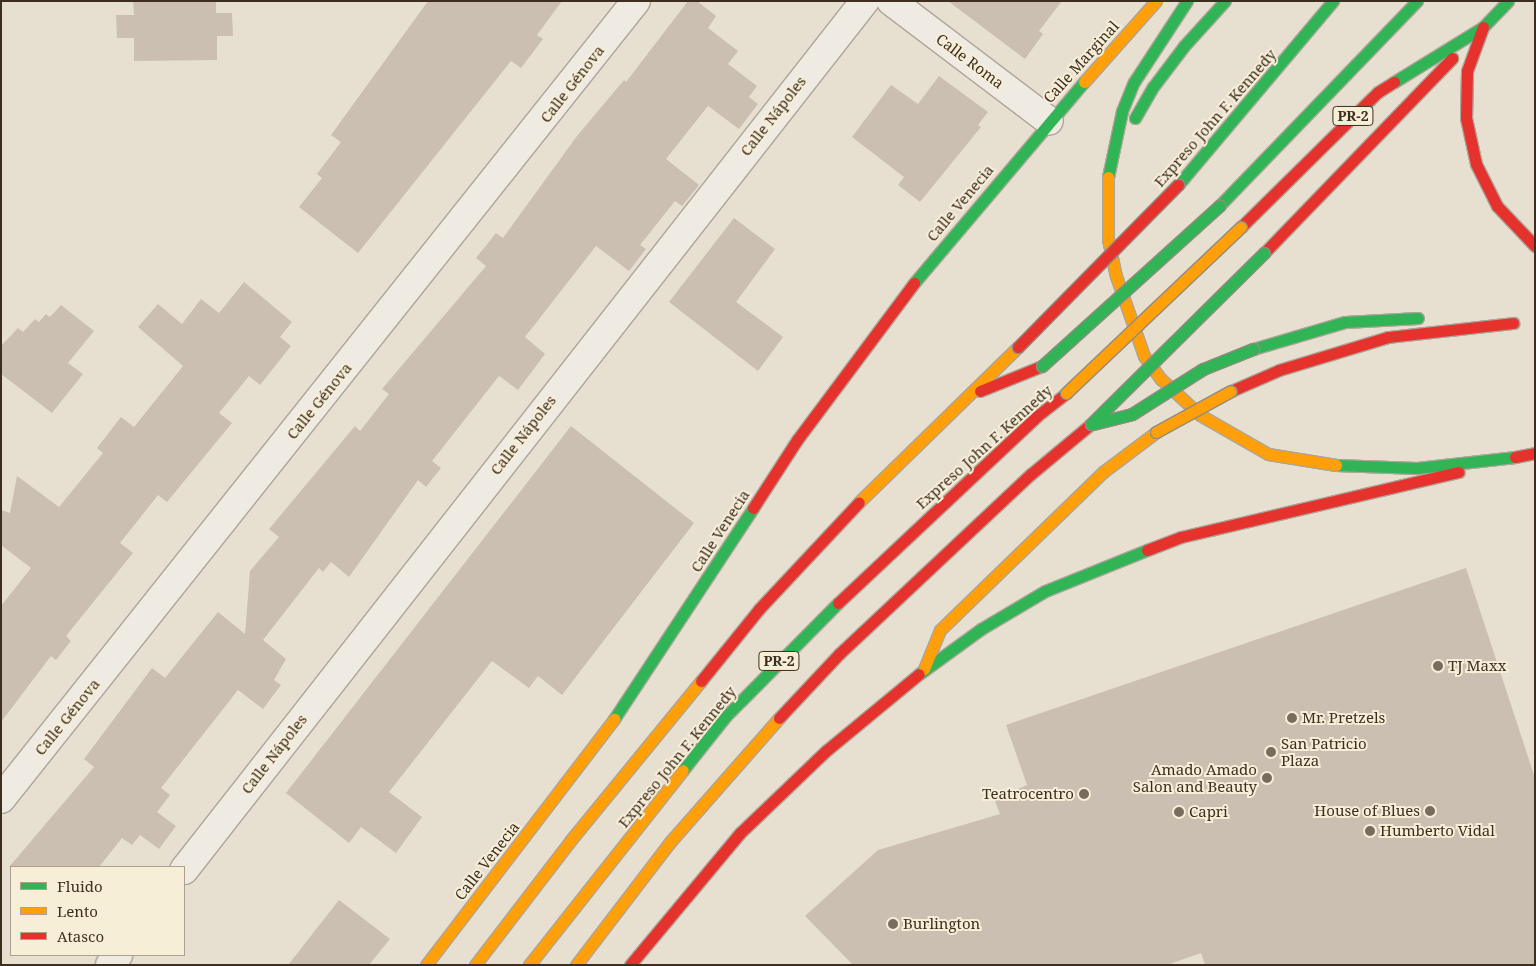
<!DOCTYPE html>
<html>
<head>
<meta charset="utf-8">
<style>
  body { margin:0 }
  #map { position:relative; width:1536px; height:966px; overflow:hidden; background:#e7e0d1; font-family:"Noto Serif",serif }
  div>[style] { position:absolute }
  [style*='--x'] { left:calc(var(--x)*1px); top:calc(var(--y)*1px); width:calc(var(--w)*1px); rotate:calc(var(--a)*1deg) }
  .building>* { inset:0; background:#cbbfb2 }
  .roads { filter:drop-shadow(1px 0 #ada599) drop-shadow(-1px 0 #ada599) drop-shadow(0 1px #ada599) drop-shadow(0 -1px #ada599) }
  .street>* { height:28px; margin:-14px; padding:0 14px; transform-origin:14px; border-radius:14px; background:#efebe3 }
  .fast>* { height:11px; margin:-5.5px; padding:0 5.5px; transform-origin:5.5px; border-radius:5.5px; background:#30b455 }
  .slow>* { height:11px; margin:-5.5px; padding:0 5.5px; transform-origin:5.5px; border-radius:5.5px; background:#ff9f0a }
  .jam>* { height:11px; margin:-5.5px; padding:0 5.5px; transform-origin:5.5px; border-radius:5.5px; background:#e5322d }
  .bridges { filter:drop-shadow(1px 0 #928b80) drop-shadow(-1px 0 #928b80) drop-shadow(0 1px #928b80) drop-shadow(0 -1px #928b80) }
  .fast-bridge>* { height:11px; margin:-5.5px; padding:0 5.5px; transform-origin:5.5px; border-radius:5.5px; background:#30b455 }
  .slow-bridge>* { height:11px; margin:-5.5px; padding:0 5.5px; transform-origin:5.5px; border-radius:5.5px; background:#ff9f0a }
  .jam-bridge>* { height:11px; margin:-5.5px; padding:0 5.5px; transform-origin:5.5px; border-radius:5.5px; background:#e5322d }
  .dots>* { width:14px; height:14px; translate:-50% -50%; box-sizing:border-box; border:2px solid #f7eed8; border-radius:50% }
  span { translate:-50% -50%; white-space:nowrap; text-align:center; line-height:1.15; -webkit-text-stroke:4px #f7eed8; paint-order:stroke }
  .shield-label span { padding:1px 4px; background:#f7eed8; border:1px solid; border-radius:4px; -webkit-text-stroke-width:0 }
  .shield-label { font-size:14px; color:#3d2e20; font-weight:700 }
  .street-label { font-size:15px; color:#3d2e20 }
  .poi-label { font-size:15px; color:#3d2e20 }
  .left { translate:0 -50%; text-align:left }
  .right { translate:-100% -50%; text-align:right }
  .frame { position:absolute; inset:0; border:2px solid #3d2e20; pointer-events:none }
  .legend { position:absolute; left:10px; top:866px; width:175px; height:90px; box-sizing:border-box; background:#f7eed8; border:1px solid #ada18e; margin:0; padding:6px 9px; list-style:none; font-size:15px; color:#3d2e20 }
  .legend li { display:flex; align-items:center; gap:10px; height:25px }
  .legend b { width:25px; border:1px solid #ada18e }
</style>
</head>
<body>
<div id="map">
  <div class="building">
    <div style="clip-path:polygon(133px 1px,216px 1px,216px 13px,232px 13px,233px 36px,217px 36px,217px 60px,134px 61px,134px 38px,117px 38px,116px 15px,134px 15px)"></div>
    <div style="clip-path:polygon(428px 1px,562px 1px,537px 35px,543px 39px,521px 68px,511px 61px,358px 253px,299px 207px,322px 178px,317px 174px,341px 142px,331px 135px)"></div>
    <div style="clip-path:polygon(688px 1px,697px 1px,716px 16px,708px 28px,738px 51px,728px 64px,757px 86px,749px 97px,758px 104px,739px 129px,708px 106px,666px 159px,699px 185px,682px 206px,675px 201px,640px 245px,646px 249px,629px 271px,596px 246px,525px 337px,545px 354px,518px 390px,499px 376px,432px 461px,441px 468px,426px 487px,418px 480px,349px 577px,331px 562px,323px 572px,319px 568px,263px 640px,286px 659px,274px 680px,281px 685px,263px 709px,238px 690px,161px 788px,170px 795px,157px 812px,176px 826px,159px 849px,140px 835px,132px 845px,122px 838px,99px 867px,9px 867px,94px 767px,84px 759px,152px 668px,165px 678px,218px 612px,245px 634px,250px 571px,279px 537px,269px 529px,355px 426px,360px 431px,389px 394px,382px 389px,486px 266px,476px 258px,496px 233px,503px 238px,577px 136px,624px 80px,626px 82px)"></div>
    <div style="clip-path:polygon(948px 1px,1062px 1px,1039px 31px,1043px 34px,1025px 59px)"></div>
    <div style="clip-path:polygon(939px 76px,988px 112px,978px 125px,981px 127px,920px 202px,898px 185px,904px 177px,852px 137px,891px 85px,918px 104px)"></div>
    <div style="clip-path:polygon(734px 218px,775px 249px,736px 302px,783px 337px,758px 371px,669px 302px)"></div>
    <div style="clip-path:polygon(244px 282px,292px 322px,280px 337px,291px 346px,260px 385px,249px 376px,219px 413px,232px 423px,167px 502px,158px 495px,120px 543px,133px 553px,66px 636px,71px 641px,56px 660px,51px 656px,1px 722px,1px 606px,31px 568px,1px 545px,1px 510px,10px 513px,17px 476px,59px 507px,103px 453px,97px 448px,121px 417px,134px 427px,183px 366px,138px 327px,158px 304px,182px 324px,201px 299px,219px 313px)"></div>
    <div style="clip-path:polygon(61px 305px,94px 331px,68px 363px,83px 374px,52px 413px,1px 374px,1px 346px,18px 328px,23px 332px,35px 319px,39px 322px,46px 314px,50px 317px)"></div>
    <div style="clip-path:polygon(571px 426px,694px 523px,562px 695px,538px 676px,529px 688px,492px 661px,389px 792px,422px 817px,396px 853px,361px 827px,349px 843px,286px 793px)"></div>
    <div style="clip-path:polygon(1466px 568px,1535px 778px,1535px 965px,1205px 965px,1201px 953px,1167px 965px,853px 965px,805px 916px,878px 850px,1000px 814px,994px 799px,1027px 785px,1006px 725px)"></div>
    <div style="clip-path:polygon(339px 900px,390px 939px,369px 965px,288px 965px)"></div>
  </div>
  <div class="roads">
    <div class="street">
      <div style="--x:891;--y:1;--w:198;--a:37.2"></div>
      <div style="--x:1;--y:799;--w:1020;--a:-51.49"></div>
      <div style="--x:184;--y:870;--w:1104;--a:-51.92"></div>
      <div style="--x:110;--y:965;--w:13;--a:-51"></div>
    </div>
    <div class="fast">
      <div style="--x:1394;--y:82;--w:105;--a:-31.7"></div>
      <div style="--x:1483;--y:27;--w:36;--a:-46"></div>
      <div style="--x:1135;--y:118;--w:36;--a:-60"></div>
      <div style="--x:1153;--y:87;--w:51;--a:-52.9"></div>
      <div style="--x:1184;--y:46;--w:61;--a:-47.7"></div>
      <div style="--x:1108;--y:177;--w:67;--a:-78"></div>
      <div style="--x:1122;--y:111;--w:31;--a:-68"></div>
      <div style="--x:1134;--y:82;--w:97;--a:-56.8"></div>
      <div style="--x:1178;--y:185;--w:241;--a:-49.9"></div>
      <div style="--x:1219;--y:206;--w:285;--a:-46"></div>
      <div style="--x:914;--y:283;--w:263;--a:-49.8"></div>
      <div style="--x:1253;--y:349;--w:96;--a:-16.4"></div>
      <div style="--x:1345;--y:322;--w:73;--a:-3.1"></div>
      <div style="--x:1336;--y:465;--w:81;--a:2.1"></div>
      <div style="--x:1417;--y:468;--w:99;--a:-6.4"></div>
      <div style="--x:919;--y:674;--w:77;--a:-36"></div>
      <div style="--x:981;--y:629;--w:74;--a:-30.7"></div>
      <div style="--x:1045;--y:591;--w:110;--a:-21.9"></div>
      <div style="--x:614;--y:719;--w:253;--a:-56.6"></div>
      <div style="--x:683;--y:770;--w:68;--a:-51.6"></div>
      <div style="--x:725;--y:717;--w:161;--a:-45.3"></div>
    </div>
    <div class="slow">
      <div style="--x:1084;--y:82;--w:108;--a:-48.4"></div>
      <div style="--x:1108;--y:177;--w:62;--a:90"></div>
      <div style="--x:1108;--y:239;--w:38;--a:78"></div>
      <div style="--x:1116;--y:276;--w:85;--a:70.7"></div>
      <div style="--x:1144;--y:356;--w:29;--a:54"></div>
      <div style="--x:1161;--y:379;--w:53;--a:42.7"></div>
      <div style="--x:1200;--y:415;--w:78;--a:29.8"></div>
      <div style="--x:1268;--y:454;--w:69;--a:9.2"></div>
      <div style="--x:859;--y:502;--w:222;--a:-44.3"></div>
      <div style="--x:924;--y:669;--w:42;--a:-67.7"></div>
      <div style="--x:940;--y:630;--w:227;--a:-44.1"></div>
      <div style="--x:1103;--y:472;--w:66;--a:-37"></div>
      <div style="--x:426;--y:965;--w:310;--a:-52.6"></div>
      <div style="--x:475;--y:965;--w:156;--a:-52.5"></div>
      <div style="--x:570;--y:841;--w:207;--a:-50.7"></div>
      <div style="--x:529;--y:965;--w:248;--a:-51.7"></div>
      <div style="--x:576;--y:965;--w:155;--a:-52.6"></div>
      <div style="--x:670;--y:842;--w:165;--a:-48.7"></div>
    </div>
    <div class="jam">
      <div style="--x:1483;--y:27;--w:47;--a:110"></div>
      <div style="--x:1467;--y:71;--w:47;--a:91.2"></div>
      <div style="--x:1466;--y:118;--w:47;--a:77.7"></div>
      <div style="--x:1476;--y:164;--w:47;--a:63.4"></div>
      <div style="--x:1497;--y:206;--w:55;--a:46.5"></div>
      <div style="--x:1241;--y:227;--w:192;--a:-44.6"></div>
      <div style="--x:1378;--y:92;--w:19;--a:-32"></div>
      <div style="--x:1264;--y:253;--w:271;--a:-46"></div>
      <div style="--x:980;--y:391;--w:67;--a:-22"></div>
      <div style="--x:1231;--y:391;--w:52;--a:-23.6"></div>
      <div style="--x:1279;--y:370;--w:114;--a:-16.8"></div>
      <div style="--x:1388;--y:337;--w:126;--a:-6.4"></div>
      <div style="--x:1515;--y:457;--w:20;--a:-11"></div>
      <div style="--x:753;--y:508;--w:81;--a:-57.1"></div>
      <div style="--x:797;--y:440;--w:196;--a:-53.3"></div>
      <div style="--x:1147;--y:550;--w:36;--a:-21"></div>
      <div style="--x:1181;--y:537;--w:285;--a:-13.2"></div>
      <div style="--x:838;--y:603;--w:273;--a:-43.2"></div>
      <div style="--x:1037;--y:416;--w:37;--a:-38"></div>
      <div style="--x:701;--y:681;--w:92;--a:-51.1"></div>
      <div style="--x:759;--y:609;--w:146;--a:-46.9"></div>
      <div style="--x:779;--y:718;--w:88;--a:-46.8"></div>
      <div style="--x:839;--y:654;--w:263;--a:-43.2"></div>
      <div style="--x:1031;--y:474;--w:78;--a:-39.8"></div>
      <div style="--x:630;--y:965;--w:172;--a:-50.2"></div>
      <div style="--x:740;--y:833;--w:120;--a:-43.7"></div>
      <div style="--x:827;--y:750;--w:119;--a:-39.6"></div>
    </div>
  </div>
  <div class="bridges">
    <div class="fast-bridge">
      <div style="--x:1042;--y:366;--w:239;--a:-42.1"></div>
      <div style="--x:1091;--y:424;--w:243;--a:-44.7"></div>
      <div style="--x:1093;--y:424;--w:40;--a:-14.4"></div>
      <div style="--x:1132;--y:414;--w:84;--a:-32.4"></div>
      <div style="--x:1203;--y:369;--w:54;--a:-21.8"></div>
    </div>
    <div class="slow-bridge">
      <div style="--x:1066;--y:393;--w:241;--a:-43.5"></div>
      <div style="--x:1156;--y:432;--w:85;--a:-28.7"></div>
    </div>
    <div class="jam-bridge">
      <div style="--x:1018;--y:347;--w:228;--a:-45.4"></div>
    </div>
  </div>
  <div class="dots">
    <div style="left:1438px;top:666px;background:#786c5e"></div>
    <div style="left:1292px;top:718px;background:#786c5e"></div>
    <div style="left:1271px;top:752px;background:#786c5e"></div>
    <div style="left:1267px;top:778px;background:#786c5e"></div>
    <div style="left:1084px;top:794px;background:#786c5e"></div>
    <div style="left:1430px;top:811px;background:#786c5e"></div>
    <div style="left:1179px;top:812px;background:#786c5e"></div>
    <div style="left:1370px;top:831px;background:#786c5e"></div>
    <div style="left:893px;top:924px;background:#786c5e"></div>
  </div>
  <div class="shield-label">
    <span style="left:1353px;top:116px">PR-2</span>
    <span style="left:779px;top:661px">PR-2</span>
  </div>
  <div class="street-label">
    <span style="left:970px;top:61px;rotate:37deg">Calle Roma</span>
    <span style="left:1081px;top:62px;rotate:-48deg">Calle Marginal</span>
    <span style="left:572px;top:84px;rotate:-52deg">Calle Génova</span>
    <span style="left:773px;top:116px;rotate:-52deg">Calle Nápoles</span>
    <span style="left:1215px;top:118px;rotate:-49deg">Expreso John F. Kennedy</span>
    <span style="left:960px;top:203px;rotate:-50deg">Calle Venecia</span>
    <span style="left:319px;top:401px;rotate:-51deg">Calle Génova</span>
    <span style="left:523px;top:435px;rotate:-52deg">Calle Nápoles</span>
    <span style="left:984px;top:447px;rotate:-42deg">Expreso John F. Kennedy</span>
    <span style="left:720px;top:531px;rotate:-57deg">Calle Venecia</span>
    <span style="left:67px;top:717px;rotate:-51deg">Calle Génova</span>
    <span style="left:274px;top:754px;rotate:-52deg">Calle Nápoles</span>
    <span style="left:677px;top:757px;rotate:-51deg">Expreso John F. Kennedy</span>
    <span style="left:487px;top:861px;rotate:-52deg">Calle Venecia</span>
  </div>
  <div class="poi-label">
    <span class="left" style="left:1448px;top:666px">TJ Maxx</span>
    <span class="left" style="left:1302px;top:718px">Mr. Pretzels</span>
    <span class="left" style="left:1281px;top:752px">San Patricio<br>Plaza</span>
    <span class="right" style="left:1257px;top:778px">Amado Amado<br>Salon and Beauty</span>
    <span class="right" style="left:1074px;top:794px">Teatrocentro</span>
    <span class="right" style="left:1420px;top:811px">House of Blues</span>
    <span class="left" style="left:1189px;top:812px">Capri</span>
    <span class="left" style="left:1380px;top:831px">Humberto Vidal</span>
    <span class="left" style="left:903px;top:924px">Burlington</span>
  </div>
  <div class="frame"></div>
  <ul class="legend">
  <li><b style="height:6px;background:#30b455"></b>Fluido</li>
  <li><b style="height:6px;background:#ff9f0a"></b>Lento</li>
  <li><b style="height:6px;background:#e5322d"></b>Atasco</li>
  </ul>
</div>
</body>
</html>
